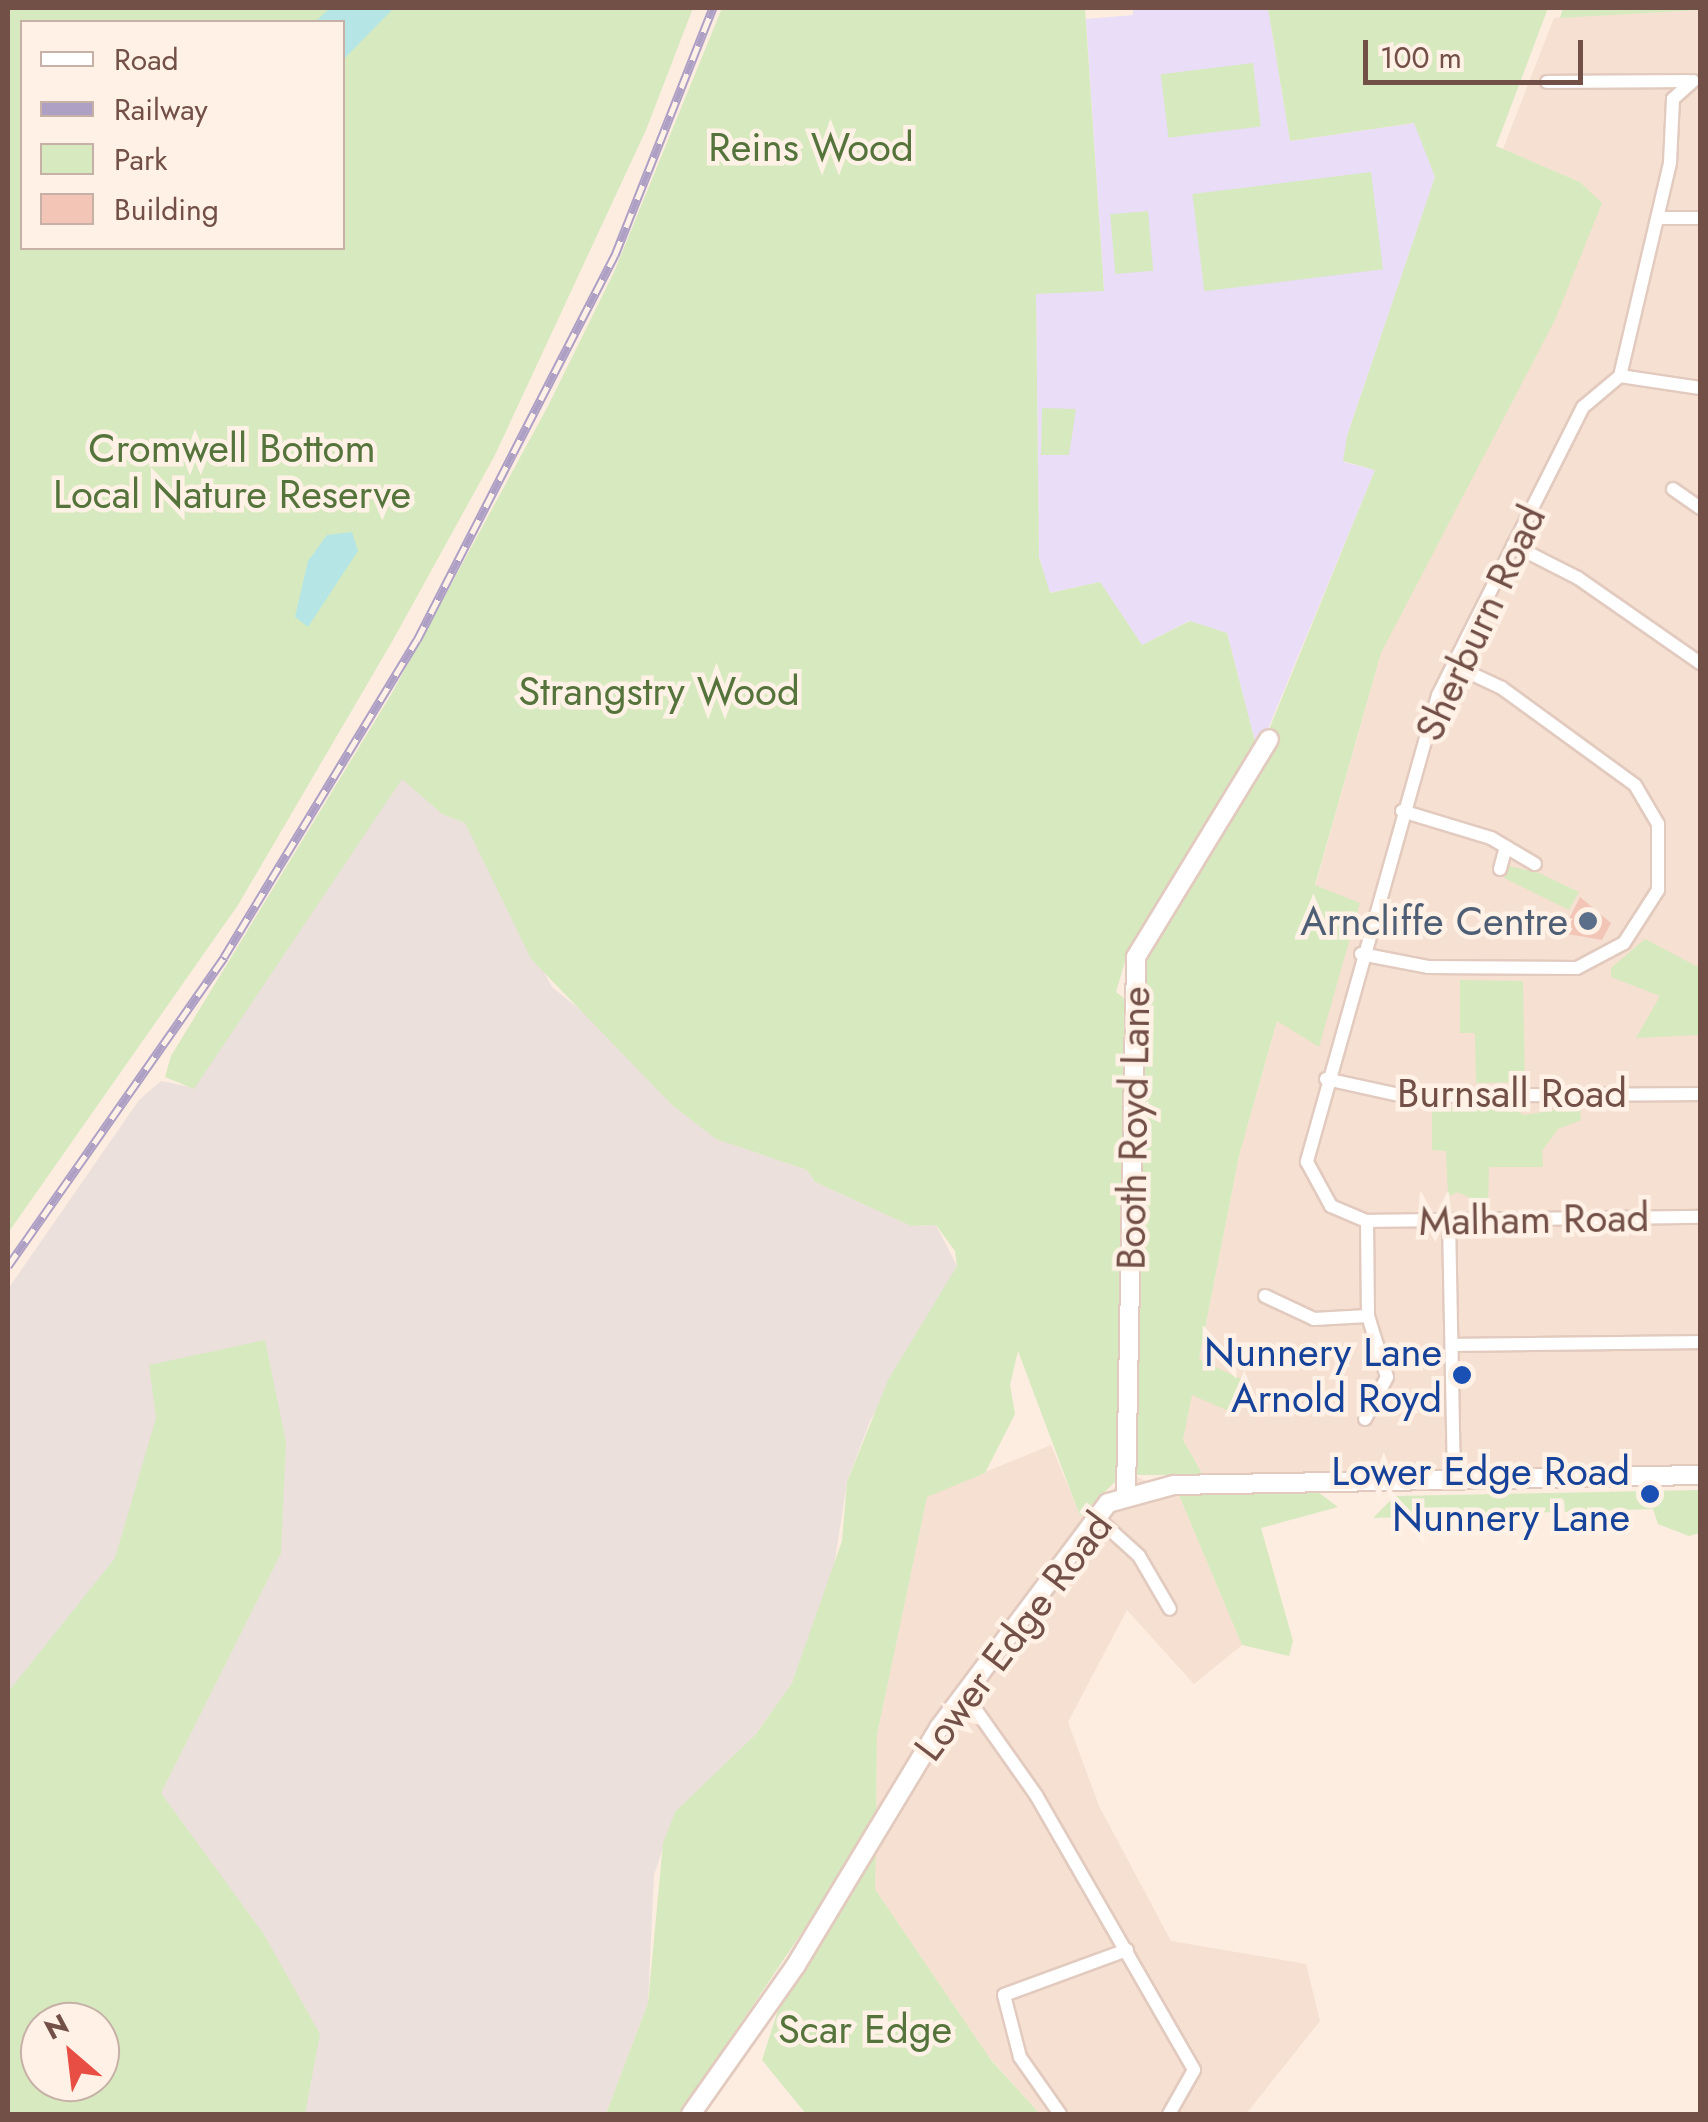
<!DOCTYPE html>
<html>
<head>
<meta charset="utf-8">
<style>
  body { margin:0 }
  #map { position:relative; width:1708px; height:2122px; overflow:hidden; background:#fcede0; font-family:Jost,sans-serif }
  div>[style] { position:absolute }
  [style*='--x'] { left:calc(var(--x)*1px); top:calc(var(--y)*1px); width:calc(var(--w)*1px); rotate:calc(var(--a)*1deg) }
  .residential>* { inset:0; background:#f6e0d1 }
  .industrial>* { inset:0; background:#ebe0dc }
  .education>* { inset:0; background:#eaddf8 }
  .green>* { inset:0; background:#d7e9bf; transform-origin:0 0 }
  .water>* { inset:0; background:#b5e6e5 }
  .building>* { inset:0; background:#f2c5b7 }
  .roads { filter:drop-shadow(2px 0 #e2cabf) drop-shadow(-2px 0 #e2cabf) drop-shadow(0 2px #e2cabf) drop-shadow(0 -2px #e2cabf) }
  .minor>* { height:12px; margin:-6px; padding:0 6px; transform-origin:6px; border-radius:6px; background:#fff }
  .tertiary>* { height:18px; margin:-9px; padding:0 9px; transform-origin:9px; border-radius:9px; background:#fff }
  .rail>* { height:9px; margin-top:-4.5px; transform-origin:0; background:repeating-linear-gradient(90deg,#fff1e6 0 15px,#ae9fc5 0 30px); box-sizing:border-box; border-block:2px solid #ae9fc5 }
  .dots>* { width:28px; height:28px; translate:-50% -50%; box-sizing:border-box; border:5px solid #fff1e6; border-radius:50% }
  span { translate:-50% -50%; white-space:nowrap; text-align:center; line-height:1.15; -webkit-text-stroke:9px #fff1e6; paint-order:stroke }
  .park-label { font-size:40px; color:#55743c }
  .street-label { font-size:40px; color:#735047 }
  .service-label { font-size:40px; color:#4e5e75 }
  .right { translate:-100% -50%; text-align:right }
  .transit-label { font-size:40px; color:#164399 }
  .frame { position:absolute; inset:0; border:10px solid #735047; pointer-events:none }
  .legend { position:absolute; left:20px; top:20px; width:325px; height:230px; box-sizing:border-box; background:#fff1e6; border:2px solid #c7b1a6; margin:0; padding:12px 18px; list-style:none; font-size:30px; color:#735047 }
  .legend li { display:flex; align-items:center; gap:20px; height:50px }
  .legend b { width:50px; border:2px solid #c7b1a6 }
  .north { position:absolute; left:20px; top:2002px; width:100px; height:100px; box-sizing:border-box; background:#fff1e6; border:2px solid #c7b1a6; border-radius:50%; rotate:332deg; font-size:28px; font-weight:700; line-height:40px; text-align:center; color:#735047 }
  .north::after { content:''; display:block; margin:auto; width:35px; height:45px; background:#e84e43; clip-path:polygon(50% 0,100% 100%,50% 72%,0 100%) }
  .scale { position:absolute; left:1363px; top:40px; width:220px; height:45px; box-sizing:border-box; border:5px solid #735047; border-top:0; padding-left:12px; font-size:30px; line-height:35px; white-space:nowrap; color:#735047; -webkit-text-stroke:8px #fff1e6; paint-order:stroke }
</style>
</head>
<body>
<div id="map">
  <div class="residential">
    <div style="clip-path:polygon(1700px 10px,1700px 1479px,1696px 1465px,1203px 1475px,1183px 1440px,1239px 1156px,1381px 653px,1602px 203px,1580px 182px,1503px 149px,1554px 18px)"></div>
    <div style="clip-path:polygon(1051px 1445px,1080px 1515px,1131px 1475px,1178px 1493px,1242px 1645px,1194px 1684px,1127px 1610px,1068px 1722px,1099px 1806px,1171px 1941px,1306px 1964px,1320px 2021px,1246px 2114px,1040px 2114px,989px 2057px,875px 1889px,877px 1735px,927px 1496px)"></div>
  </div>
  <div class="industrial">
    <div style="clip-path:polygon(evenodd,402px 778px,442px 814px,465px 823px,552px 987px,614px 1037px,672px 1105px,717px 1139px,807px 1170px,815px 1182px,911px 1226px,936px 1225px,957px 1266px,870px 1421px,847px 1482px,833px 1573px,792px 1683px,756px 1734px,674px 1816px,654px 1875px,648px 2003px,606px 2114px,8px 2114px,8px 1289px,139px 1100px,161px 1081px,194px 1088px,402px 778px,40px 2022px,100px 2022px,100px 2082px,40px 2082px,40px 2022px)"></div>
  </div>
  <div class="education">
    <div style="clip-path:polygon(1133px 8px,1268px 8px,1290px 141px,1415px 123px,1435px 177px,1347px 436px,1344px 462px,1375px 470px,1258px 753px,1227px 633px,1189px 621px,1142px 645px,1100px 582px,1049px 593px,1039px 557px,1036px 293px,1104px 290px,1086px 19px,1133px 15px)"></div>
  </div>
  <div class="green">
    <div style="clip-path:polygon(evenodd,8px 8px,693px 8px,646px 130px,495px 455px,393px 640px,238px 905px,8px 1233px,8px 8px,22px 22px,342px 22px,342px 248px,22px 248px,22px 22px)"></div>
    <div style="clip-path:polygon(722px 8px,1085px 8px,1104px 291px,1036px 294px,1039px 557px,1050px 593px,1100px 582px,1142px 645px,1190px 621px,1227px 633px,1258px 753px,1127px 955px,1116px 992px,1134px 1006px,1147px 956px,1264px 761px,1268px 732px,1375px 470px,1343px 461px,1347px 436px,1435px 177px,1414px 123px,1290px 141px,1268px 8px,1548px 8px,1496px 146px,1580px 182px,1602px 203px,1555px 320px,1381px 653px,1315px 885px,1360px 903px,1319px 1047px,1277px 1021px,1239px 1156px,1199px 1359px,1247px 1382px,1231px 1412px,1192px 1395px,1183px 1440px,1203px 1475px,1131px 1475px,1135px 1259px,1125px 1279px,1117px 1480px,1080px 1516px,1018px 1351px,1010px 1385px,1015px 1414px,985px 1473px,927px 1497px,877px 1735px,876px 1822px,680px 2114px,606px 2114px,648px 2003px,663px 1843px,675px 1812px,756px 1734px,792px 1683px,842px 1541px,847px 1482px,888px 1380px,957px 1266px,955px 1251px,936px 1225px,911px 1226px,815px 1182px,807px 1170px,716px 1139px,672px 1105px,531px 959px,465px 823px,442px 814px,402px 779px,194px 1089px,165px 1077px,171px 1056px,392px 693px,548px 406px,614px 272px)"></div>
    <div style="clip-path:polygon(1563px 8px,1700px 8px,1700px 10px,1560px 18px)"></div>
    <div style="left:1253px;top:63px;width:64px;height:93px;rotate:83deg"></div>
    <div style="left:1371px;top:172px;width:98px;height:180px;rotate:83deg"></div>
    <div style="left:1148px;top:211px;width:60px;height:38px;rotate:85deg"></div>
    <div style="clip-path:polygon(1042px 408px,1076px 409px,1069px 455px,1041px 455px)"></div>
    <div style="clip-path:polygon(1509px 866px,1539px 873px,1579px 892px,1569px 910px,1504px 878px)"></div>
    <div style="clip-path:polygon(1645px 939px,1700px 968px,1700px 1035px,1636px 1038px,1660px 996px,1611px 977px,1611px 968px)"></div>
    <div style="clip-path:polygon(1460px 980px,1523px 981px,1525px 1082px,1476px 1083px,1475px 1033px,1460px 1033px)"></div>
    <div style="clip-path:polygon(1580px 1106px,1581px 1120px,1558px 1129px,1542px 1151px,1543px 1167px,1489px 1167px,1488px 1206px,1457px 1192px,1448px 1197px,1446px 1151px,1432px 1150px,1432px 1107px,1512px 1107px,1524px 1115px)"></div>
    <div style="clip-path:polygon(evenodd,265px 1340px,286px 1442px,281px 1553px,161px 1793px,263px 1933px,320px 2034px,305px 2114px,8px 2114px,8px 1692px,115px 1558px,156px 1418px,149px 1365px,265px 1340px,40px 2022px,100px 2022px,100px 2082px,40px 2082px,40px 2022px)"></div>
    <div style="clip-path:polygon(1315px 1490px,1338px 1507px,1261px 1528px,1293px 1641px,1289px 1656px,1242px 1645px,1178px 1493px)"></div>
    <div style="clip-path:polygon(1700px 1490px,1700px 1533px,1689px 1536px,1658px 1524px,1653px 1509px,1565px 1512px,1564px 1500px,1555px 1501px,1556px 1512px,1373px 1518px,1395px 1496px)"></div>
    <div style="clip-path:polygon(876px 1854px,875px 1889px,991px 2060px,1040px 2114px,806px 2114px,762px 2060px,778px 2010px)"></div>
  </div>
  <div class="water">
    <div style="clip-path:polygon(330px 8px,394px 8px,343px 60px,342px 22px,315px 22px)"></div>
    <div style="clip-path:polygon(352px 532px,358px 551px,308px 627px,295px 617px,308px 561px,327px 535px)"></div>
  </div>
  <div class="building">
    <div style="clip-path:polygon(1580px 897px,1611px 923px,1602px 940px,1562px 933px)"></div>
  </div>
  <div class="roads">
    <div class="minor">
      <div style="--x:1693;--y:81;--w:27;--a:138"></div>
      <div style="--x:1673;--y:99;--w:64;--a:92.7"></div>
      <div style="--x:1670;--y:163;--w:219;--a:103.2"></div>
      <div style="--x:1620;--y:376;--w:48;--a:140"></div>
      <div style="--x:1583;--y:407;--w:322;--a:116.7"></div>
      <div style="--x:1438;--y:695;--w:485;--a:105.7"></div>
      <div style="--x:1307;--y:1162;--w:50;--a:61.4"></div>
      <div style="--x:1331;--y:1206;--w:39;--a:23"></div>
      <div style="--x:1367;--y:1221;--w:333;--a:-0.7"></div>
      <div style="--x:1547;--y:82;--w:142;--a:-0.4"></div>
      <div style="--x:1659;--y:218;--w:41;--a:0"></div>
      <div style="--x:1620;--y:376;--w:81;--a:8.5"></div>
      <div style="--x:1673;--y:489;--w:33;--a:35"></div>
      <div style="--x:1513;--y:545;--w:73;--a:26.9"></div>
      <div style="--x:1578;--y:578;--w:149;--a:34.9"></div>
      <div style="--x:1402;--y:811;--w:93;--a:16.9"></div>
      <div style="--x:1491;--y:838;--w:51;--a:30.6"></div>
      <div style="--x:1500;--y:869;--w:23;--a:-75"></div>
      <div style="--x:1361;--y:954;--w:68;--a:11"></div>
      <div style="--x:1428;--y:967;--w:149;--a:0.4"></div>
      <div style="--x:1577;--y:968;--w:53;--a:-28"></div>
      <div style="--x:1624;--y:943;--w:63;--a:-57.3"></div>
      <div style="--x:1658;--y:890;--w:66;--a:-90"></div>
      <div style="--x:1658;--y:824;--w:45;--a:-120.5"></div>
      <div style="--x:1635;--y:785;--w:165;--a:-143.9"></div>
      <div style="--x:1502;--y:688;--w:54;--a:-154.9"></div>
      <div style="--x:1326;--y:1079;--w:79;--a:12.4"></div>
      <div style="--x:1403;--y:1096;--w:297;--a:-0.4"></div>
      <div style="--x:1449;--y:1220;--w:261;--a:88.9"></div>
      <div style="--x:1265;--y:1296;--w:54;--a:25.1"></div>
      <div style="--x:1314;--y:1319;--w:54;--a:-3.2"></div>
      <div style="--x:1452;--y:1345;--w:248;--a:-0.7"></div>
      <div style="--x:1365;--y:1419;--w:47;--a:-62.4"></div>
      <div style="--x:1387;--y:1377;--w:64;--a:-107.3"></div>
      <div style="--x:1368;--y:1316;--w:95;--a:-90.6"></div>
      <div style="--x:1094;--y:1515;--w:61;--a:42.3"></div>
      <div style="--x:1139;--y:1556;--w:61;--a:59.7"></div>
      <div style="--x:964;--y:1693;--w:125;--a:54.8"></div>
      <div style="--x:1036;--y:1795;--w:317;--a:60.1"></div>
      <div style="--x:1194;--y:2070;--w:51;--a:119.6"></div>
      <div style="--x:1060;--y:2114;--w:70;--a:-125.1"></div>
      <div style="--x:1020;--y:2057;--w:64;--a:-104.5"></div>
      <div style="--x:1004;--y:1995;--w:131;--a:-20.1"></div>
    </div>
    <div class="tertiary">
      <div style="--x:1126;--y:1494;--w:537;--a:-88.93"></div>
      <div style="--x:1136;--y:957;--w:255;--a:-58.6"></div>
      <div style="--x:691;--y:2114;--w:182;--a:-54.8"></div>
      <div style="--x:796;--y:1965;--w:277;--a:-58.9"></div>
      <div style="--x:939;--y:1728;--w:281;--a:-53.1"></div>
      <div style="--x:1108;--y:1503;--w:68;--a:-15.3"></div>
      <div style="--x:1174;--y:1485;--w:526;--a:-1.09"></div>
    </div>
  </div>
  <div class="rail">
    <div style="--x:8;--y:1266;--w:377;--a:-55"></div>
    <div style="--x:224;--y:957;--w:371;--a:-58.7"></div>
    <div style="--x:417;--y:640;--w:433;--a:-62.8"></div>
    <div style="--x:615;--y:255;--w:266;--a:-68.4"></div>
  </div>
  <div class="dots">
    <div style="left:1588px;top:921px;background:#5c6f8a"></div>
    <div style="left:1462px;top:1375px;background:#1a4fb4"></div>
    <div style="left:1650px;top:1494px;background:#1a4fb4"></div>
  </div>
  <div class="park-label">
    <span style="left:811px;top:147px">Reins Wood</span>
    <span style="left:232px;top:471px">Cromwell Bottom<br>Local Nature Reserve</span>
    <span style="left:659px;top:691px">Strangstry Wood</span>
    <span style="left:865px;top:2029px">Scar Edge</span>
  </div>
  <div class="street-label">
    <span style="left:1480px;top:623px;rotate:-65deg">Sherburn Road</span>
    <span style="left:1512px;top:1093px">Burnsall Road</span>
    <span style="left:1133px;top:1128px;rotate:-89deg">Booth Royd Lane</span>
    <span style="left:1534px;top:1219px;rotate:-1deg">Malham Road</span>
    <span style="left:1013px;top:1636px;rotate:-53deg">Lower Edge Road</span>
  </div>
  <div class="service-label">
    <span class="right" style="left:1568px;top:921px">Arncliffe Centre</span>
  </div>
  <div class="transit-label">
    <span class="right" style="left:1442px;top:1375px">Nunnery Lane<br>Arnold Royd</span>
    <span class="right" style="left:1630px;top:1494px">Lower Edge Road<br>Nunnery Lane</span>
  </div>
  <div class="frame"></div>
  <ul class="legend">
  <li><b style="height:12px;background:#fff"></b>Road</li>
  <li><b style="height:12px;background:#ae9fc5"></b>Railway</li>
  <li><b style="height:28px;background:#d7e9bf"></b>Park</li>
  <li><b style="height:28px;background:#f2c5b7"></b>Building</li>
  </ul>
  <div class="north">N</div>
  <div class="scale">100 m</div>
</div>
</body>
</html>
